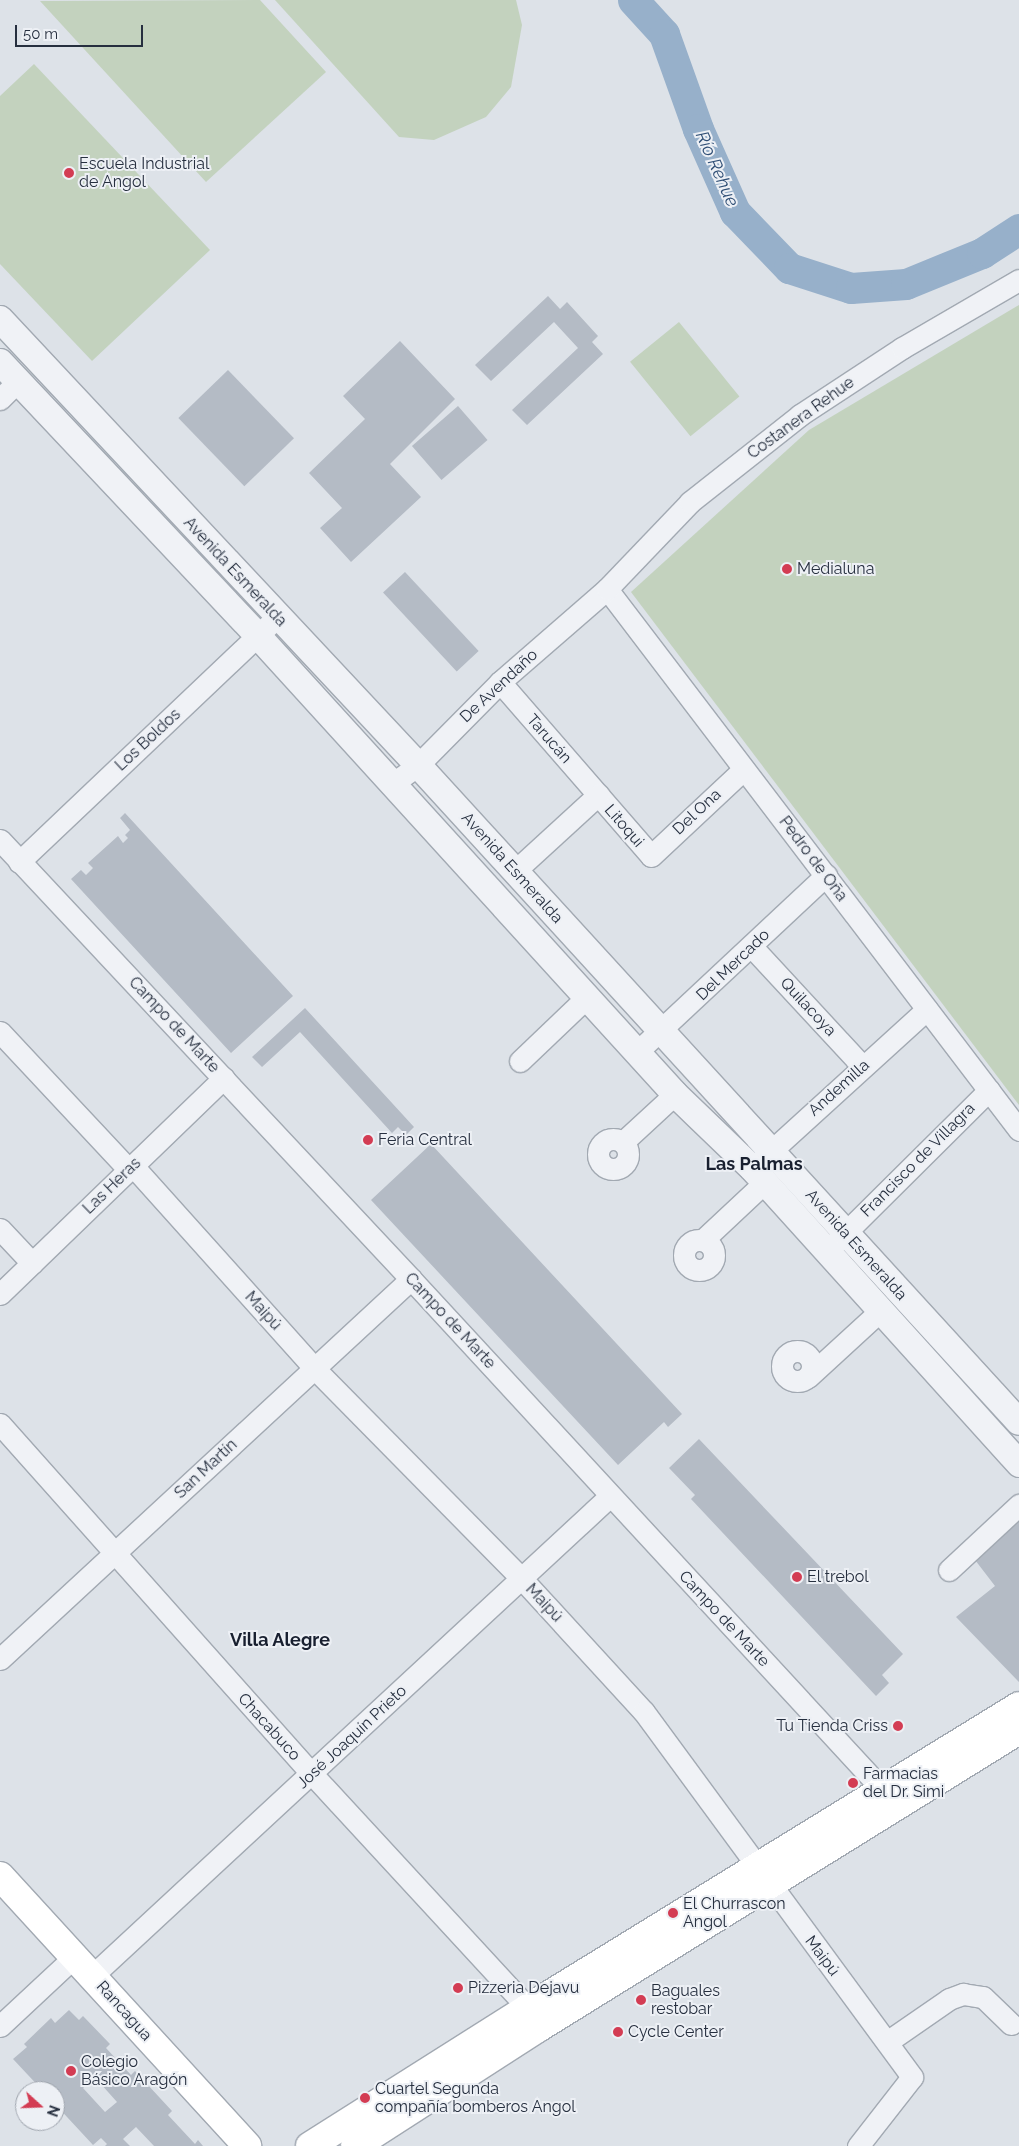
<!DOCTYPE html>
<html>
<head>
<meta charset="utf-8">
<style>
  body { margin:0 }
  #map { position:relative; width:1019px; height:2146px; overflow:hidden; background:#dde2e8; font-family:Raleway,sans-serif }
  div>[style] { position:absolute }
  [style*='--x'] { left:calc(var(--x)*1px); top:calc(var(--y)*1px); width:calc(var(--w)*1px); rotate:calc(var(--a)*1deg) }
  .green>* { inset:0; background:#c3d2be; transform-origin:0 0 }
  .river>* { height:31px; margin:-15.5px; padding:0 15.5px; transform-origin:15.5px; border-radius:15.5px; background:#97b0ca }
  .building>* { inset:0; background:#b4bbc5; transform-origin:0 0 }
  .roads { filter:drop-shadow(1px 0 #a2a9b2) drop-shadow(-1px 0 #a2a9b2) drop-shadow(0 1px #a2a9b2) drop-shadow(0 -1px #a2a9b2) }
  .minor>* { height:21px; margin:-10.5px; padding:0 10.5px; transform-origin:10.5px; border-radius:10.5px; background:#f0f2f6 }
  .minor>.ring { margin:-10.5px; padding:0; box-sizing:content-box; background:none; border:21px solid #f0f2f6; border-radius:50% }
  .tertiary>* { height:26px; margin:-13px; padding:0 13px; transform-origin:13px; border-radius:13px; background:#f0f2f6 }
  .secondary>* { height:28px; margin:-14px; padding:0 14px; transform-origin:14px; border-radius:14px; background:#fff }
  .primary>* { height:28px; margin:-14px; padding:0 14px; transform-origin:14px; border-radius:14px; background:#fff }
  .dots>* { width:14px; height:14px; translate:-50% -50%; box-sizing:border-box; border:2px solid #edf0f5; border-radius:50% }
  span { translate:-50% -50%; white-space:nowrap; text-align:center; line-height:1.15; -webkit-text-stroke:4px #edf0f5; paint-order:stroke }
  .poi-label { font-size:16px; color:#262f3f }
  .left { translate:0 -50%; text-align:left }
  .right { translate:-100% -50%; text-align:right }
  .street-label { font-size:16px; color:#262f3f }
  .water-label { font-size:18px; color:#2f4e75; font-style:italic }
  .neighbourhood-label { font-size:18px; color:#192030; font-weight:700 }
  .north { position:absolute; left:15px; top:2081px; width:50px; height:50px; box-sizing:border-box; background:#edf0f5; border:1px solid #9da3ac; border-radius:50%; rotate:110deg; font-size:14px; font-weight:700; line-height:20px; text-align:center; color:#262f3f }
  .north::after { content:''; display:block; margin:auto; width:18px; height:22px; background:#d33c53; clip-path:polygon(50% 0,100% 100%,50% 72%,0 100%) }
  .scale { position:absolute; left:15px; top:25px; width:128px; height:22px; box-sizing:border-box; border:2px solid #262f3f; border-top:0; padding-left:6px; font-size:15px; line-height:18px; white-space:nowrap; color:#262f3f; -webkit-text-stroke:4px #edf0f5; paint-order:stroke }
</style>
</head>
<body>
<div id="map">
  <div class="green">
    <div style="clip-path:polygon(260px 0,326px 72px,206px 182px,40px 1px)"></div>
    <div style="clip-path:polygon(275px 0,516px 0,522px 25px,511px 87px,486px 117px,434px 140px,399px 137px)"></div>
    <div style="clip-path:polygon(34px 64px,210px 250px,92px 361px,0 264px,0 96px)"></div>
    <div style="clip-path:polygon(1019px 305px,1019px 1105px,631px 592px,809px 430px)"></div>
    <div style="left:679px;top:322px;width:96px;height:63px;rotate:51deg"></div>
  </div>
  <div class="river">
    <div style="--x:633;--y:0;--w:46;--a:47.6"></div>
    <div style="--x:664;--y:34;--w:101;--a:70.3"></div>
    <div style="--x:698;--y:129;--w:91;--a:66"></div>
    <div style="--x:735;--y:212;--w:78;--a:46"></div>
    <div style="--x:789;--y:268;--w:65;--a:17.9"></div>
    <div style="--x:851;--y:288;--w:55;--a:-4.2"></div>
    <div style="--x:906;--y:284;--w:82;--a:-22.2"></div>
    <div style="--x:982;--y:253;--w:44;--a:-33"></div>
  </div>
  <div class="building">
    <div style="clip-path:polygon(548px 296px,560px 309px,567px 302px,598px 336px,592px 342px,603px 354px,527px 425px,512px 410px,578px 348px,554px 322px,491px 381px,475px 365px)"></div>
    <div style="clip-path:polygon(400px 341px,455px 399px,390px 464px,421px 497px,351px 562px,320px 528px,342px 508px,309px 473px,365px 419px,343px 396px)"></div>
    <div style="left:228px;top:370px;width:95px;height:69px;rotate:46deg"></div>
    <div style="left:458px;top:406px;width:45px;height:61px;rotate:49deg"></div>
    <div style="left:405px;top:572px;width:108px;height:30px;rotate:47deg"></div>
    <div style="clip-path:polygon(125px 813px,293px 996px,231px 1053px,71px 879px,81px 870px,86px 875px,93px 868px,88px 863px,118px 836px,123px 843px,128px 838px,125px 835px,130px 830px,120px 818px)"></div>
    <div style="clip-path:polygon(305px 1008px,414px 1127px,406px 1135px,398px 1127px,392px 1133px,300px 1032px,262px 1067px,252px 1057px)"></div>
    <div style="clip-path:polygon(431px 1144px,682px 1414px,668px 1427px,664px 1422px,618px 1465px,371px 1200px)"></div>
    <div style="clip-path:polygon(699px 1439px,903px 1654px,882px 1675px,889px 1683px,876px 1696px,691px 1499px,695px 1495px,669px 1468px)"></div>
    <div style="clip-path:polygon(1019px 1515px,1019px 1682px,956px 1617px,995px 1586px,972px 1556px)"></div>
    <div style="clip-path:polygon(evenodd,69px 2010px,79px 2020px,83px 2016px,110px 2044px,106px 2048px,131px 2075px,135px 2071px,172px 2111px,168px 2115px,195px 2144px,198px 2140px,203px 2146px,154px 2146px,136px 2127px,123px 2139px,130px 2146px,105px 2146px,107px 2144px,101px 2138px,93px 2145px,55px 2104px,55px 2091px,43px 2091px,13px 2059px,27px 2047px,24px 2044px,51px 2018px,55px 2023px,69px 2010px,91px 2073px,117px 2102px,105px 2112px,83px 2088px,90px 2082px,86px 2077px,91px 2073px)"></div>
  </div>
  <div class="roads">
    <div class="minor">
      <div style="--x:0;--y:399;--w:25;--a:-45"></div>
      <div style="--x:607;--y:589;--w:680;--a:52.71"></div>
      <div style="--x:500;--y:682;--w:230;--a:49"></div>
      <div style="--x:651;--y:856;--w:127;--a:-43.1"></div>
      <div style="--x:392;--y:784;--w:32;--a:-36"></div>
      <div style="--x:418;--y:765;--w:117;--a:-45.3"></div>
      <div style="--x:500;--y:682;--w:142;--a:-41"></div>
      <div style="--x:607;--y:589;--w:120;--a:-46.3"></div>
      <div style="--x:690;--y:502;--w:140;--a:-38.3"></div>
      <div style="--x:800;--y:415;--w:122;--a:-33.3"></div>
      <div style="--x:902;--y:348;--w:135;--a:-30.2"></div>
      <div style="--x:0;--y:840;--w:601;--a:46.89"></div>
      <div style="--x:411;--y:1279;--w:710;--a:47.28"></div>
      <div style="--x:19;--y:862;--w:356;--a:-43.5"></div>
      <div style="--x:515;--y:871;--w:113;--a:-42.5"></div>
      <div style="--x:752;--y:947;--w:163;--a:47.2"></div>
      <div style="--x:0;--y:1032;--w:189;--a:46.9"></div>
      <div style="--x:637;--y:1052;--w:259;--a:-43.1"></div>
      <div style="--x:520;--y:1061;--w:94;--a:-43.7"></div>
      <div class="ring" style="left:598px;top:1139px;width:9px;height:9px"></div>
      <div style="--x:623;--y:1142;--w:71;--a:-42.7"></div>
      <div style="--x:759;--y:1162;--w:227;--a:-42.3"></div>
      <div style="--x:133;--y:1166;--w:273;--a:48.1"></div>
      <div style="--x:315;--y:1369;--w:295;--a:45.4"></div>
      <div style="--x:522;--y:1579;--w:180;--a:47.5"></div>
      <div style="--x:644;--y:1712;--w:453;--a:53.7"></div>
      <div style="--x:912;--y:2077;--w:88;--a:128"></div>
      <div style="--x:0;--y:1229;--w:47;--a:46.7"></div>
      <div style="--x:703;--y:1240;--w:85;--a:-43.1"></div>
      <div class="ring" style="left:684px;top:1240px;width:9px;height:9px"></div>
      <div style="--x:835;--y:1243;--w:217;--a:-44.8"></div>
      <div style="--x:0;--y:1294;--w:311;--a:-44"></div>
      <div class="ring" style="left:782px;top:1351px;width:9px;height:9px"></div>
      <div style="--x:808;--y:1377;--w:99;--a:-42.5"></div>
      <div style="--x:0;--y:1424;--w:469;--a:48.3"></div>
      <div style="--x:312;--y:1774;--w:318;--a:47.3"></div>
      <div style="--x:528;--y:2008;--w:14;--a:65"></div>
      <div style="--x:949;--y:1570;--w:96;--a:-42.9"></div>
      <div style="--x:0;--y:1659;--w:560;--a:-42.76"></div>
      <div style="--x:92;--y:1976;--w:706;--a:-42.82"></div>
      <div style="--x:0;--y:2026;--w:101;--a:-43"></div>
      <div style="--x:887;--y:2042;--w:75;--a:-34.7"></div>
      <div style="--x:949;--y:1999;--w:15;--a:-20"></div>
      <div style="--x:963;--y:1994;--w:20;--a:9"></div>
      <div style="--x:983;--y:1997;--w:39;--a:44"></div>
    </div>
    <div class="tertiary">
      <div style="--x:0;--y:319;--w:611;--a:46.86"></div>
      <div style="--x:418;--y:765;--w:890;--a:47.55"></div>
      <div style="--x:0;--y:362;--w:376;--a:46.7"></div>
      <div style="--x:258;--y:636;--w:619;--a:47.68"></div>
      <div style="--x:675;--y:1094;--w:107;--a:43.9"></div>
      <div style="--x:752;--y:1168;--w:399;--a:47.9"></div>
    </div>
    <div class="secondary">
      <div style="--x:0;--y:1876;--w:366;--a:47.5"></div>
    </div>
    <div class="primary">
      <div style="--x:310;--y:2146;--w:258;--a:-32.3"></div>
      <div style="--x:528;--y:2008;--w:576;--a:-31.59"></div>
      <div style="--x:355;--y:2146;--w:218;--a:-32.8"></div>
      <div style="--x:538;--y:2028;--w:566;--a:-31.78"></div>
    </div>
  </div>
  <div class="dots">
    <div style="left:69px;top:173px;background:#d33c53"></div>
    <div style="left:787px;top:569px;background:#d33c53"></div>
    <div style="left:368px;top:1140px;background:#d33c53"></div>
    <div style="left:797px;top:1577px;background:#d33c53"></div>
    <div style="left:898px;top:1726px;background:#d33c53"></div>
    <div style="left:853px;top:1783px;background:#d33c53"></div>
    <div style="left:673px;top:1913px;background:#d33c53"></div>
    <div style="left:458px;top:1988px;background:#d33c53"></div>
    <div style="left:641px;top:2000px;background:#d33c53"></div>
    <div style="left:618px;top:2032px;background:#d33c53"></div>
    <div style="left:71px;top:2071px;background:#d33c53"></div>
    <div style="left:365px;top:2098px;background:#d33c53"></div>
  </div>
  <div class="poi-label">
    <span class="left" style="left:79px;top:173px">Escuela Industrial<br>de Angol</span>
    <span class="left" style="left:797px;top:569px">Medialuna</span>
    <span class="left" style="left:378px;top:1140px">Feria Central</span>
    <span class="left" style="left:807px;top:1577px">El trebol</span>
    <span class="right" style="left:888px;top:1726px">Tu Tienda Criss</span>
    <span class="left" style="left:863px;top:1783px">Farmacias<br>del Dr. Simi</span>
    <span class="left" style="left:683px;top:1913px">El Churrascon<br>Angol</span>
    <span class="left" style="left:468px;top:1988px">Pizzeria Dejavu</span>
    <span class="left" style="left:651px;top:2000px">Baguales<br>restobar</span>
    <span class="left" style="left:628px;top:2032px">Cycle Center</span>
    <span class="left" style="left:81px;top:2071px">Colegio<br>Básico Aragón</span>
    <span class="left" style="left:375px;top:2098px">Cuartel Segunda<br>compañía bomberos Angol</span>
  </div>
  <div class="street-label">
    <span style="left:801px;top:418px;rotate:-36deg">Costanera Rehue</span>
    <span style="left:235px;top:572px;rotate:47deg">Avenida Esmeralda</span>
    <span style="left:499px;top:686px;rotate:-43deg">De Avendaño</span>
    <span style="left:549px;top:739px;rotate:49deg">Tarucán</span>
    <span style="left:148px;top:740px;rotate:-43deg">Los Boldos</span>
    <span style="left:697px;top:812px;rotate:-43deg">Del Ona</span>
    <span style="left:624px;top:826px;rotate:49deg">Litoqui</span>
    <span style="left:813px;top:859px;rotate:53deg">Pedro de Oña</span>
    <span style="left:512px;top:868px;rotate:48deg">Avenida Esmeralda</span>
    <span style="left:733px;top:965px;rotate:-44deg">Del Mercado</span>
    <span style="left:808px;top:1007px;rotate:47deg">Quilacoya</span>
    <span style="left:174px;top:1025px;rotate:47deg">Campo de Marte</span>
    <span style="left:839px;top:1088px;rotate:-42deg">Andemilla</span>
    <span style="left:918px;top:1160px;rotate:-45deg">Francisco de Villagra</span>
    <span style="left:112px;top:1186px;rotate:-44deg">Las Heras</span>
    <span style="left:856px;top:1245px;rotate:48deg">Avenida Esmeralda</span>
    <span style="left:263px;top:1311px;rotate:48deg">Maipú</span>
    <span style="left:450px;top:1321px;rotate:47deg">Campo de Marte</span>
    <span style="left:206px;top:1469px;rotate:-43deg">San Martín</span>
    <span style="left:544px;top:1603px;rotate:47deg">Maipú</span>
    <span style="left:724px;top:1619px;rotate:47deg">Campo de Marte</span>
    <span style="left:269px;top:1727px;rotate:48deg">Chacabuco</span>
    <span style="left:352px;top:1737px;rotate:-43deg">José Joaquín Prieto</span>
    <span style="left:822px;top:1956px;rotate:53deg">Maipú</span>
    <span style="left:124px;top:2011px;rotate:48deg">Rancagua</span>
  </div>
  <div class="water-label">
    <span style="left:717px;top:169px;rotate:66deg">Río Rehue</span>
  </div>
  <div class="neighbourhood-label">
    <span style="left:754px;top:1164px">Las Palmas</span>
    <span style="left:280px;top:1640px">Villa Alegre</span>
  </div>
  <div class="north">N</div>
  <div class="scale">50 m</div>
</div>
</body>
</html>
